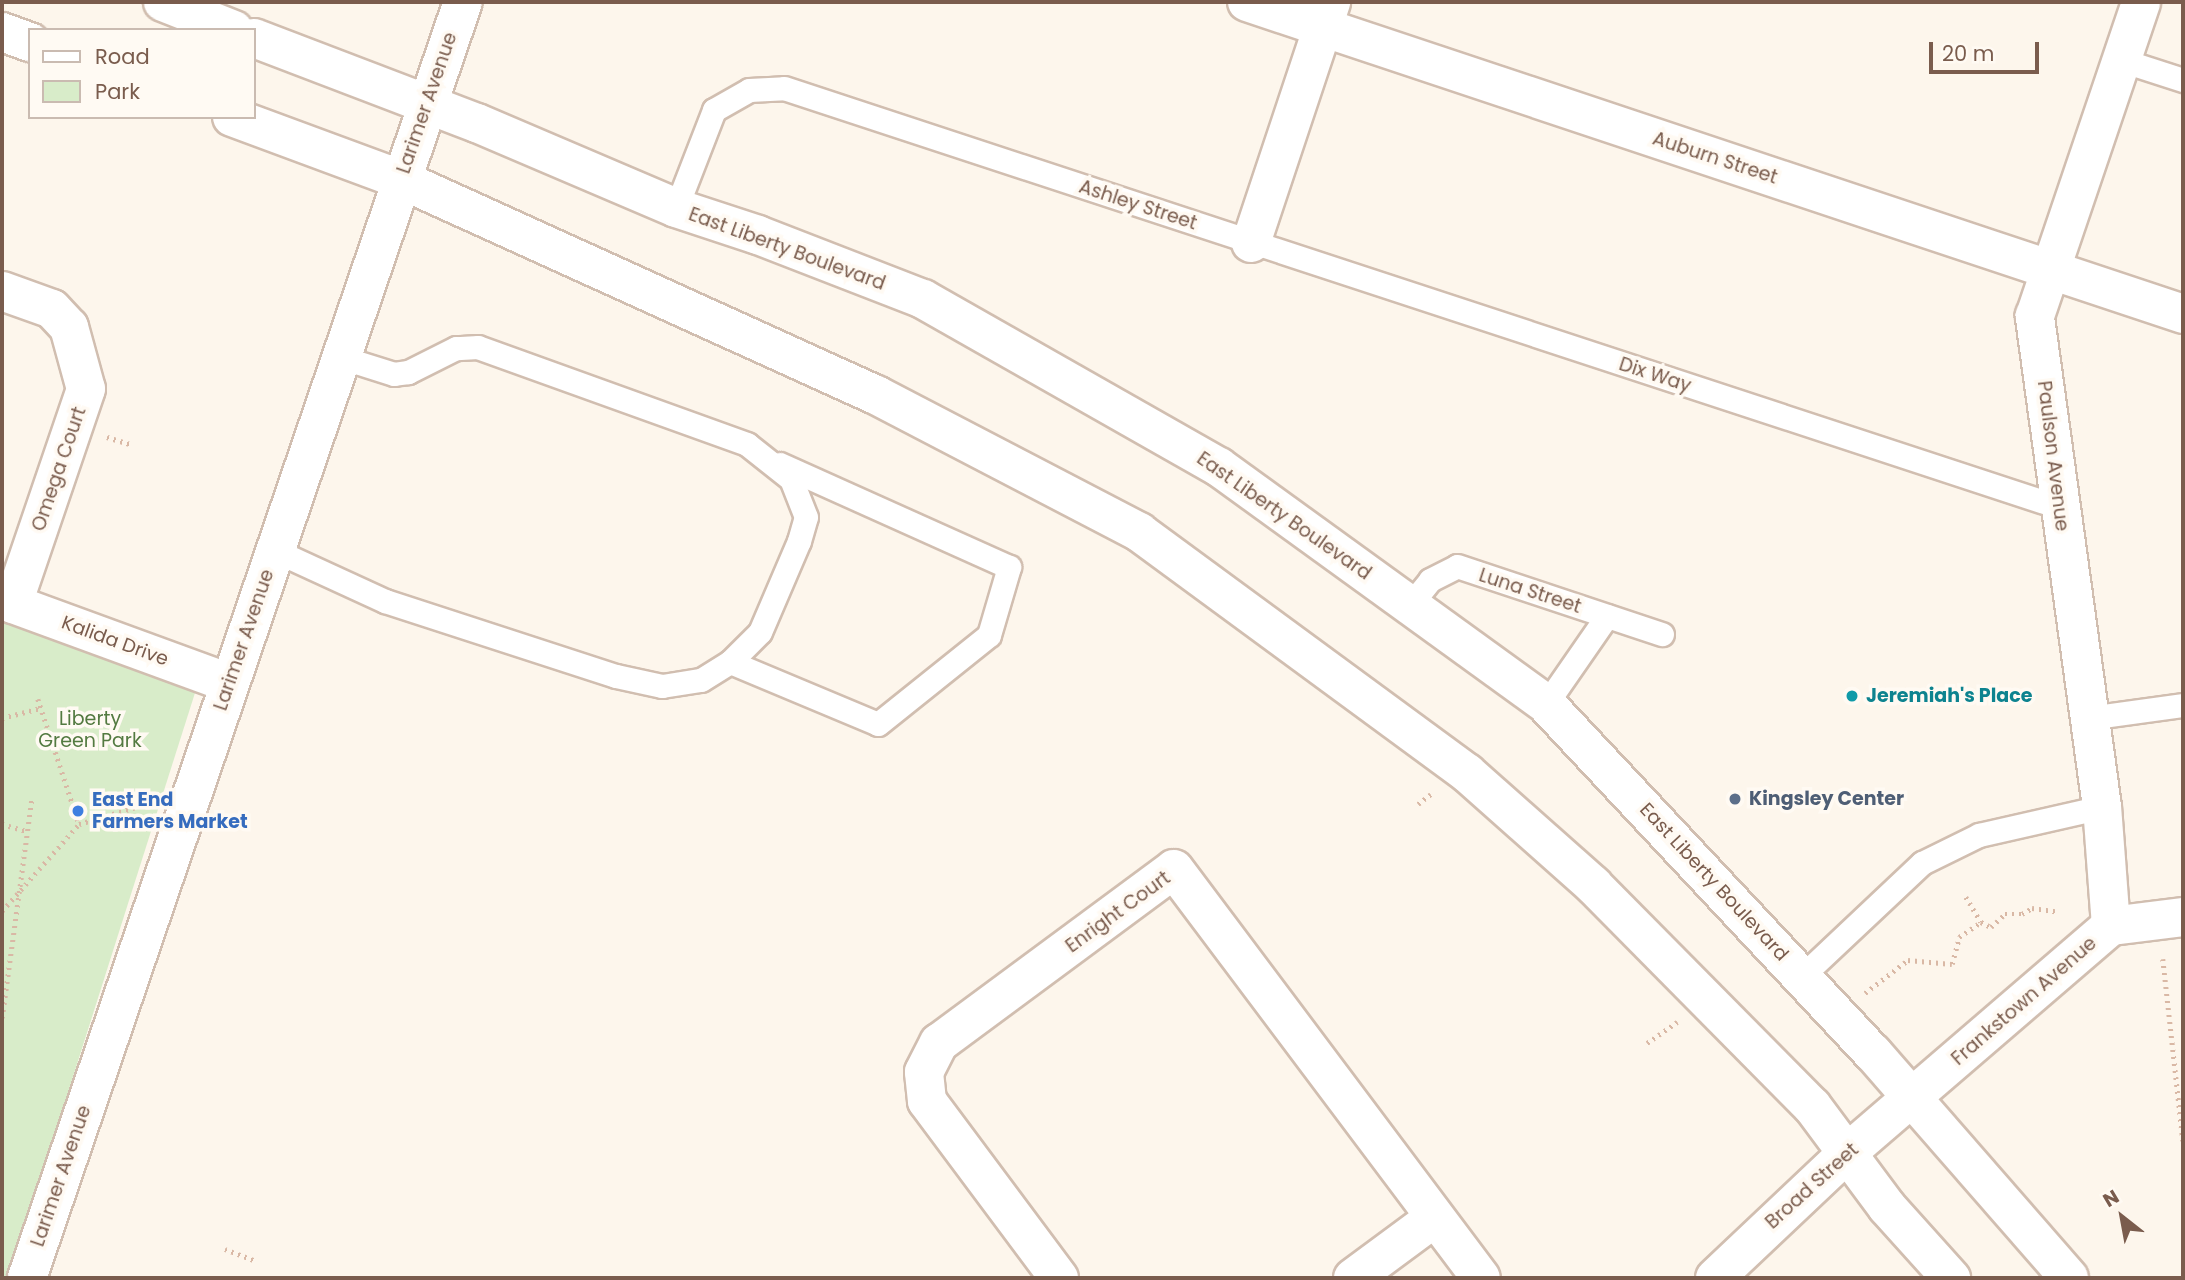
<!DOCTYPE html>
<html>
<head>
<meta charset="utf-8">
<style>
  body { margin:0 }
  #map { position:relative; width:2185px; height:1280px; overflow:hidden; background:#fdf6ec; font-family:Poppins,sans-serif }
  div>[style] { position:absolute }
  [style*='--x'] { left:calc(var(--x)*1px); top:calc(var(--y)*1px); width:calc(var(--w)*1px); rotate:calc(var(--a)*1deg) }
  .green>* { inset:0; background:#d8ecc9 }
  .path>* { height:4.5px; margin-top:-2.25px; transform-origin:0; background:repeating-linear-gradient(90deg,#d9b8a5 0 2px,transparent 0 7px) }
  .roads { filter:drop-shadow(2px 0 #d1beb0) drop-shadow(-2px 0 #d1beb0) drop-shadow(0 2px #d1beb0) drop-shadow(0 -2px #d1beb0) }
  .lane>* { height:23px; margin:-11.5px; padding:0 11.5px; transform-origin:11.5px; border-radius:11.5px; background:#fff }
  .street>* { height:38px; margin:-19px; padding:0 19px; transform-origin:19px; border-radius:19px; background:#fff }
  .secondary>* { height:38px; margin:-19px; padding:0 19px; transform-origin:19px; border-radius:19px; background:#fff }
  .dots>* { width:19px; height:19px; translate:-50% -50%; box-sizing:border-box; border:4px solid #fffaf3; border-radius:50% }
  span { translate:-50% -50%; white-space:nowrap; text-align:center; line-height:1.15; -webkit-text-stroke:7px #fffaf3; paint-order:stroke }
  .street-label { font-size:19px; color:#7a5c4d }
  .culture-label { font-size:19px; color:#0d838f; font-weight:700 }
  .left { translate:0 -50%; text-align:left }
  .park-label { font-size:19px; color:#537a41 }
  .service-label { font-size:19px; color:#4e5e75; font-weight:700 }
  .shop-label { font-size:19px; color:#366cbe; font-weight:700 }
  .frame { position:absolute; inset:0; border:4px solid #7a5c4d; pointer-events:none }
  .legend { position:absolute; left:28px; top:28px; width:228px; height:91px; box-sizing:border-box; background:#fffaf3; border:2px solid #cabbb1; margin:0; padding:9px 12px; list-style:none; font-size:21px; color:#7a5c4d }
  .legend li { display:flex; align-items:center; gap:14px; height:35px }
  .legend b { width:35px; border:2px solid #cabbb1 }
  .north { position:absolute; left:2087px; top:1182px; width:70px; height:70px; -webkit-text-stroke:5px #fffaf3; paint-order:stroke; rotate:329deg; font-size:19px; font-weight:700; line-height:28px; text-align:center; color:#7a5c4d }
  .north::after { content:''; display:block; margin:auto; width:24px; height:32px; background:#7a5c4d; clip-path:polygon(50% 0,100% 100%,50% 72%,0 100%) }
  .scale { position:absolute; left:1929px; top:42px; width:110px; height:32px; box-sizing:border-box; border:4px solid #7a5c4d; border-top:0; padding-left:9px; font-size:21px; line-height:24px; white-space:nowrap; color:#7a5c4d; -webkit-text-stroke:5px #fffaf3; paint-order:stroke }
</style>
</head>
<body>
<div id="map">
  <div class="green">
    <div style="clip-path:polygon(2px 608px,201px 674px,9px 1278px,2px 1278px)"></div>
  </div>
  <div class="path">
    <div style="--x:107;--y:437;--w:24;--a:17"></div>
    <div style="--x:38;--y:699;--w:132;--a:71.8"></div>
    <div style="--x:2;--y:718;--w:40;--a:-14.4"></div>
    <div style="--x:1418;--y:804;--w:16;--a:-38"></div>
    <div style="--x:2;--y:824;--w:26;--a:16"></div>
    <div style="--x:1966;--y:897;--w:29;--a:59"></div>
    <div style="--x:2;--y:911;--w:116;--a:-48.5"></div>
    <div style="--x:79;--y:824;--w:74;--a:-16.5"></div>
    <div style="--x:2163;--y:959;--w:183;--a:83.7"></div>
    <div style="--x:1865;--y:993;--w:54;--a:-37.5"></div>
    <div style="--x:1908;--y:960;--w:44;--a:5.2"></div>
    <div style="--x:1952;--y:964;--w:28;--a:-75"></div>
    <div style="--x:1959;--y:937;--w:27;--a:-34"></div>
    <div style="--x:1981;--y:922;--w:11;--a:27"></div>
    <div style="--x:1991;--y:927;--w:19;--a:-43"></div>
    <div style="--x:2005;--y:914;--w:17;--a:0"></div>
    <div style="--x:2022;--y:914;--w:12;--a:-31"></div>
    <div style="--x:2032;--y:908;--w:27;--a:8"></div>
    <div style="--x:2;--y:1018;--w:223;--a:-82.3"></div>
    <div style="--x:1647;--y:1043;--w:37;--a:-35"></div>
    <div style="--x:225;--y:1249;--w:33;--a:21"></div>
  </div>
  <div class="roads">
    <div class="lane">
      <div style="--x:2121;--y:60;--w:65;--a:17.9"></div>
      <div style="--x:676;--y:208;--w:105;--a:-68.8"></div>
      <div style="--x:714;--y:110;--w:40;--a:-29.7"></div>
      <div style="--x:749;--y:90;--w:35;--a:-3"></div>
      <div style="--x:784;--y:88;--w:1342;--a:18.19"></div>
      <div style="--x:274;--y:550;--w:122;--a:24.7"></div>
      <div style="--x:385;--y:601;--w:243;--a:18"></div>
      <div style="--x:616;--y:676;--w:47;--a:12.3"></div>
      <div style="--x:662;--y:686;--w:39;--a:-9"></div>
      <div style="--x:701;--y:680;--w:34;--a:-32"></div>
      <div style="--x:730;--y:662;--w:42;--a:-45"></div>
      <div style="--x:760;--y:632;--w:99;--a:-66.8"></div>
      <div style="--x:799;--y:541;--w:25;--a:-74"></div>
      <div style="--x:806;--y:517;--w:41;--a:-111.5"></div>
      <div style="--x:791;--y:479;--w:56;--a:-141.5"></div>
      <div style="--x:747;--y:444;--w:286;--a:-160.2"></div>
      <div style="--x:478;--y:347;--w:22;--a:177"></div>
      <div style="--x:456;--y:348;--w:54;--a:153.4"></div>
      <div style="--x:408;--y:372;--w:14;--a:172"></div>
      <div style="--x:394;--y:374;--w:57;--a:-162.5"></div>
      <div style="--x:1410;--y:605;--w:32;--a:-51"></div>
      <div style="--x:1430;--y:580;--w:30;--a:-27"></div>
      <div style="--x:1457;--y:566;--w:216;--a:18.4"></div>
      <div style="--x:730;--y:662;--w:160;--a:22.7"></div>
      <div style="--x:878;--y:724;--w:142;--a:-38.7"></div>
      <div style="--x:989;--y:635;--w:71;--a:-73.6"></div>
      <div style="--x:1009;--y:567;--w:251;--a:-155.8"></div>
      <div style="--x:1546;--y:704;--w:107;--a:-55.3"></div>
      <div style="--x:2088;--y:718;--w:96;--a:-7.8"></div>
      <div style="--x:1802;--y:976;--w:165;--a:-43.3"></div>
      <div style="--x:1922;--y:863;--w:64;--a:-26.2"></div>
      <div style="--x:1979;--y:835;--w:126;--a:-12.8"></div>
    </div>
    <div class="street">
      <div style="--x:1247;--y:2;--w:987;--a:18.43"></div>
      <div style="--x:1251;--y:243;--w:254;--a:-71.6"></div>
      <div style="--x:2;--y:291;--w:53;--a:19.8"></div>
      <div style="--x:52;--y:309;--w:25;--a:47"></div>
      <div style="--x:69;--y:327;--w:64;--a:74.7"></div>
      <div style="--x:86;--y:389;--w:227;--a:108.8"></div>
      <div style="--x:2;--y:600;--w:242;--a:20.1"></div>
      <div style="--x:2111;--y:926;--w:119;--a:-94.3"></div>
      <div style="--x:2102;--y:807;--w:496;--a:-97.8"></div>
      <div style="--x:2035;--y:316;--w:331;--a:-71.3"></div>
      <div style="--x:1059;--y:1278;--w:221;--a:-126.7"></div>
      <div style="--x:927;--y:1101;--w:29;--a:-96"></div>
      <div style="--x:924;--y:1072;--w:33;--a:-63"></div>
      <div style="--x:939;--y:1043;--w:292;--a:-36.5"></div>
      <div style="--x:1174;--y:869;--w:511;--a:53.11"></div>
      <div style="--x:1353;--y:1278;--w:101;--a:-36.5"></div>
    </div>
    <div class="secondary">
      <div style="--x:163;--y:2;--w:76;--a:21.5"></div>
      <div style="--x:2;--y:32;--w:30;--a:20"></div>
      <div style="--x:254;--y:38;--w:239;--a:20.9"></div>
      <div style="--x:477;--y:123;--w:216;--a:23.1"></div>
      <div style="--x:676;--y:208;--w:86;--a:18.2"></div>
      <div style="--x:758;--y:235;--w:177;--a:21.2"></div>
      <div style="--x:923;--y:299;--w:340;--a:29.6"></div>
      <div style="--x:1219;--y:467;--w:404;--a:35.9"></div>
      <div style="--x:1546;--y:704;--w:478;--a:46.9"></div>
      <div style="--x:1873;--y:1053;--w:298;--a:48.9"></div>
      <div style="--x:232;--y:117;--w:179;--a:20.3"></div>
      <div style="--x:400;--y:179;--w:523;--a:24.41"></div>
      <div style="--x:876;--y:395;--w:297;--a:27.5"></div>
      <div style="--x:1139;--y:532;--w:407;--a:36.3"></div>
      <div style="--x:1467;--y:773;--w:169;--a:41.6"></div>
      <div style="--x:1593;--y:885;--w:311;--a:45.3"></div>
      <div style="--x:1812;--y:1106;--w:126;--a:53.4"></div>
      <div style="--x:1887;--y:1207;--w:96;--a:48"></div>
      <div style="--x:27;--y:1278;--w:1348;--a:-71.14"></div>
      <div style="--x:1715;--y:1278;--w:182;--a:-43.4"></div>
      <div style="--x:1847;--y:1153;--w:348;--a:-40.7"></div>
      <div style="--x:2111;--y:926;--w:73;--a:-7.1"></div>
    </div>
  </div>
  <div class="dots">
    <div style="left:1852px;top:696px;background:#0f9aa8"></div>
    <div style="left:1735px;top:799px;background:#5c6f8a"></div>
    <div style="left:78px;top:811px;background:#3f7fe0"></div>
  </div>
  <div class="street-label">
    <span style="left:427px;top:103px;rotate:-71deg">Larimer Avenue</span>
    <span style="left:1715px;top:158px;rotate:18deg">Auburn Street</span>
    <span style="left:1138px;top:205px;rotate:18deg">Ashley Street</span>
    <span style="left:787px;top:249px;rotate:20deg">East Liberty Boulevard</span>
    <span style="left:1655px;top:375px;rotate:18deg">Dix Way</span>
    <span style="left:2053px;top:456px;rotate:83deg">Paulson Avenue</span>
    <span style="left:59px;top:469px;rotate:-71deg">Omega Court</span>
    <span style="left:1284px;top:516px;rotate:35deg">East Liberty Boulevard</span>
    <span style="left:1530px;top:591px;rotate:18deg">Luna Street</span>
    <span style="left:244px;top:640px;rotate:-71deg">Larimer Avenue</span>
    <span style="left:115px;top:641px;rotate:20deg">Kalida Drive</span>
    <span style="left:1714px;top:882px;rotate:47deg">East Liberty Boulevard</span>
    <span style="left:1118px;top:912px;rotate:-36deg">Enright Court</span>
    <span style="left:2024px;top:1001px;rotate:-41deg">Frankstown Avenue</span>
    <span style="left:61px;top:1176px;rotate:-71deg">Larimer Avenue</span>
    <span style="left:1812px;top:1186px;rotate:-42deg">Broad Street</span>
  </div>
  <div class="culture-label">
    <span class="left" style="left:1866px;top:696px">Jeremiah's Place</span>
  </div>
  <div class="park-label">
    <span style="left:90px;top:730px">Liberty<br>Green Park</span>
  </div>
  <div class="service-label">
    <span class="left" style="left:1749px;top:799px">Kingsley Center</span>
  </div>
  <div class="shop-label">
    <span class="left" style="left:92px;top:811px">East End<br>Farmers Market</span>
  </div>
  <div class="frame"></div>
  <ul class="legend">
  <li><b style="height:9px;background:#fff"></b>Road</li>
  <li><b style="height:19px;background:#d8ecc9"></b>Park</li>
  </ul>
  <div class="north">N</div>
  <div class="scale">20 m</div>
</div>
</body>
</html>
